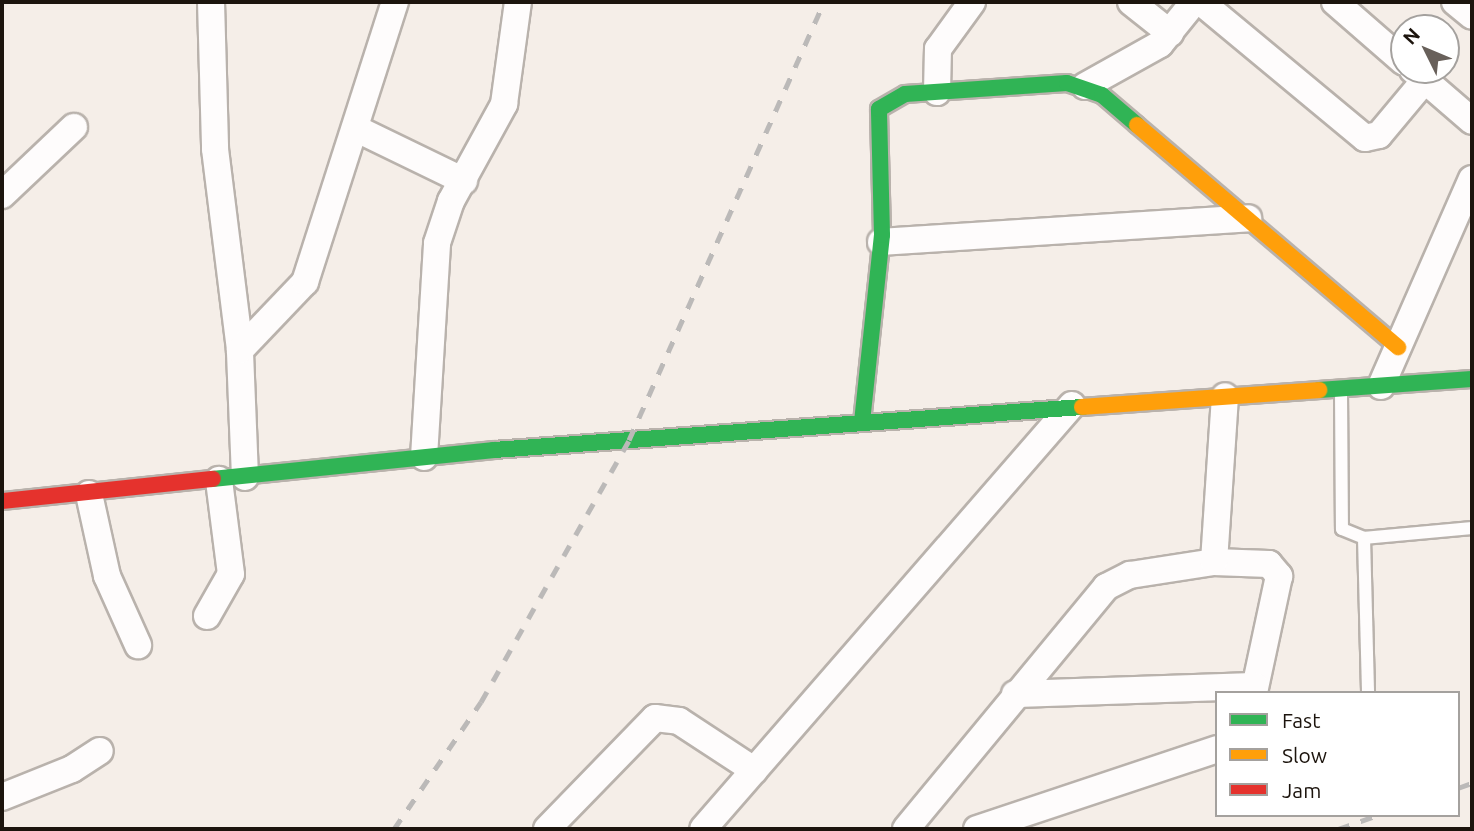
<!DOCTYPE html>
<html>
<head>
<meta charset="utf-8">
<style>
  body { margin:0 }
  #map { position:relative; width:1474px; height:831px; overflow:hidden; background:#f5eee8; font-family:Ubuntu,sans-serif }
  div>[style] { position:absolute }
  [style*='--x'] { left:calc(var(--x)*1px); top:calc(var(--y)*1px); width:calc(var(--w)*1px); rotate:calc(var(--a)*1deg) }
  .roads { filter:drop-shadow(2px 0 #b9b2ac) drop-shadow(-2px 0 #b9b2ac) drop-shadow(0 2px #b9b2ac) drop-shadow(0 -2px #b9b2ac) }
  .lane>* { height:12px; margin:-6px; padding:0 6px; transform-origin:6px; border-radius:6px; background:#fefcfc }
  .street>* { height:26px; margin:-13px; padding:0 13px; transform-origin:13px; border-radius:13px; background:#fefcfc }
  .fast>* { height:16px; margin:-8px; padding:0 8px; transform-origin:8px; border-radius:8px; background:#30b455 }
  .slow>* { height:16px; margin:-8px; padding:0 8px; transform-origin:8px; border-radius:8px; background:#ff9f0a }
  .jam>* { height:16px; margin:-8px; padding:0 8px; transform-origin:8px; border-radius:8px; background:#e5322d }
  .rail>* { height:5px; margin-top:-2.5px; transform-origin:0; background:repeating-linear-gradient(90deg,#bbb9b8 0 12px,transparent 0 24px) }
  span { translate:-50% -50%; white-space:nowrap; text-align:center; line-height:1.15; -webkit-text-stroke:5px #fff; paint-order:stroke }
  .frame { position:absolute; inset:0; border:4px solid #1c140d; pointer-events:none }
  .legend { position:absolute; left:1215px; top:691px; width:245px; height:126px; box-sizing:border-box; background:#fff; border:2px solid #a4a19e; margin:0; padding:9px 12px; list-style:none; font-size:21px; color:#1c140d }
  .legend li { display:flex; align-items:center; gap:14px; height:35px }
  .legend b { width:35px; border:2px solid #a4a19e }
  .north { position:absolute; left:1390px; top:14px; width:70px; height:70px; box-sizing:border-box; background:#fff; border:2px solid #a4a19e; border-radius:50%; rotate:313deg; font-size:19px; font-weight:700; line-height:28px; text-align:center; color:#1c140d }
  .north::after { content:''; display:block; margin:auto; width:24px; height:32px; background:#68605a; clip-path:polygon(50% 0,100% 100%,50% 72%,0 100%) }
</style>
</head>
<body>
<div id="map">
  <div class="roads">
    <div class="lane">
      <div style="--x:1341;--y:392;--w:137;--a:89.6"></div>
      <div style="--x:1342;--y:529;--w:24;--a:22"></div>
      <div style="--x:1364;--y:538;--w:108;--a:-5.3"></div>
      <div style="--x:1364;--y:538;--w:155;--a:88.5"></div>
    </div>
    <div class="street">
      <div style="--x:211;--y:2;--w:147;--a:88.4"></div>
      <div style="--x:215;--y:149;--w:203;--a:82.9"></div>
      <div style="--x:1131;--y:2;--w:50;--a:38.5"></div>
      <div style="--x:1201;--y:2;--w:213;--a:39.7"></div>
      <div style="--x:1365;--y:138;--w:14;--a:-12"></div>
      <div style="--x:1379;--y:135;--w:72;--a:-50.1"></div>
      <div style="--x:1335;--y:2;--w:91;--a:41"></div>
      <div style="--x:1455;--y:2;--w:22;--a:39"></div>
      <div style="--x:1413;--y:70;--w:78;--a:40.8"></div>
      <div style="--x:1085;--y:86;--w:86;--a:-29.2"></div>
      <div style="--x:1160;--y:44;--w:54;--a:-51"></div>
      <div style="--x:937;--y:92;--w:43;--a:-88.7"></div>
      <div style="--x:938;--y:49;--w:58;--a:-54.1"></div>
      <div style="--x:357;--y:129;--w:119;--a:25.9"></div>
      <div style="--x:2;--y:195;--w:99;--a:-43.4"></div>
      <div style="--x:881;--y:242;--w:368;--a:-3.7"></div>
      <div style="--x:1381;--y:386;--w:226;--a:-66.3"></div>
      <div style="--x:424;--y:457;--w:214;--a:-86.5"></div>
      <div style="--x:437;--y:243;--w:44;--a:-71.6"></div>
      <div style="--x:451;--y:201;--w:111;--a:-61.3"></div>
      <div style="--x:504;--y:104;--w:103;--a:-82.2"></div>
      <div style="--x:245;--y:477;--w:127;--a:-92.3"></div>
      <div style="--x:240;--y:350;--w:94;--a:-46.3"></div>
      <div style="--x:305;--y:282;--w:294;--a:-72.2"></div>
      <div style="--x:89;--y:494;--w:84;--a:77.6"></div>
      <div style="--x:107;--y:576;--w:76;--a:65.8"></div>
      <div style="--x:1214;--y:562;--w:55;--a:2.1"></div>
      <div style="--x:1269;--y:564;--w:16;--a:50"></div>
      <div style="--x:1279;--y:576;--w:120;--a:102.1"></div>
      <div style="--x:207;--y:616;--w:48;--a:-60.3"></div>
      <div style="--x:231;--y:574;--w:95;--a:-97.3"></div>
      <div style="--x:1015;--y:694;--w:240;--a:-1.9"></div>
      <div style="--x:2;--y:797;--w:75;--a:-21.8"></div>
      <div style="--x:72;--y:769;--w:33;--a:-33"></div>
      <div style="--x:547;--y:829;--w:155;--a:-45.8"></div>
      <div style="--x:655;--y:718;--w:24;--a:7"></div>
      <div style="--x:679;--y:721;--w:90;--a:33.2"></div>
      <div style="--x:703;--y:829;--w:562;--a:-48.97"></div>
      <div style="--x:906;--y:829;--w:314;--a:-50.4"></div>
      <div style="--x:1106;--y:587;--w:27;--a:-27"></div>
      <div style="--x:1130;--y:575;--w:85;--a:-8.8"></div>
      <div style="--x:1214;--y:562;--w:166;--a:-86.2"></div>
      <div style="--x:977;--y:829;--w:253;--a:-18.4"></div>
    </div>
    <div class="fast">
      <div style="--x:1319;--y:390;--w:153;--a:-4.1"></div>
      <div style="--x:862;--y:422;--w:188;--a:-83.9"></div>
      <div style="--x:882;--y:235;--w:126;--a:-91.4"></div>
      <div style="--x:879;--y:109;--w:30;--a:-30"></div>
      <div style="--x:905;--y:94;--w:162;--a:-3.9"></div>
      <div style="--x:1067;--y:83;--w:37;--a:19"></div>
      <div style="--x:1102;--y:95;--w:46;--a:40.6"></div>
      <div style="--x:213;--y:479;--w:282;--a:-5.9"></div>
      <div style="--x:494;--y:450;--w:590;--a:-4.18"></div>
    </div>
    <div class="slow">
      <div style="--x:1137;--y:125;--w:343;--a:40.4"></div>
      <div style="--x:1082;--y:407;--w:238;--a:-4.1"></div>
    </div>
    <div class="jam">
      <div style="--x:2;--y:501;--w:212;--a:-6"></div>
    </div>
  </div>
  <div class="rail">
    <div style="--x:1458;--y:788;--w:15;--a:-20"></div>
    <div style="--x:394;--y:829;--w:154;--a:-55.6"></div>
    <div style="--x:481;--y:702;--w:301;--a:-60.5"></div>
    <div style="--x:629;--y:440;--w:479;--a:-66"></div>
    <div style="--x:1338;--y:829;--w:42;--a:-19.3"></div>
  </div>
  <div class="frame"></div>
  <ul class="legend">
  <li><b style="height:9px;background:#30b455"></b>Fast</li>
  <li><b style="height:9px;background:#ff9f0a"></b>Slow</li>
  <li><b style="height:9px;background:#e5322d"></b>Jam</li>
  </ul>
  <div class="north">N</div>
</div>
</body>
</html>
